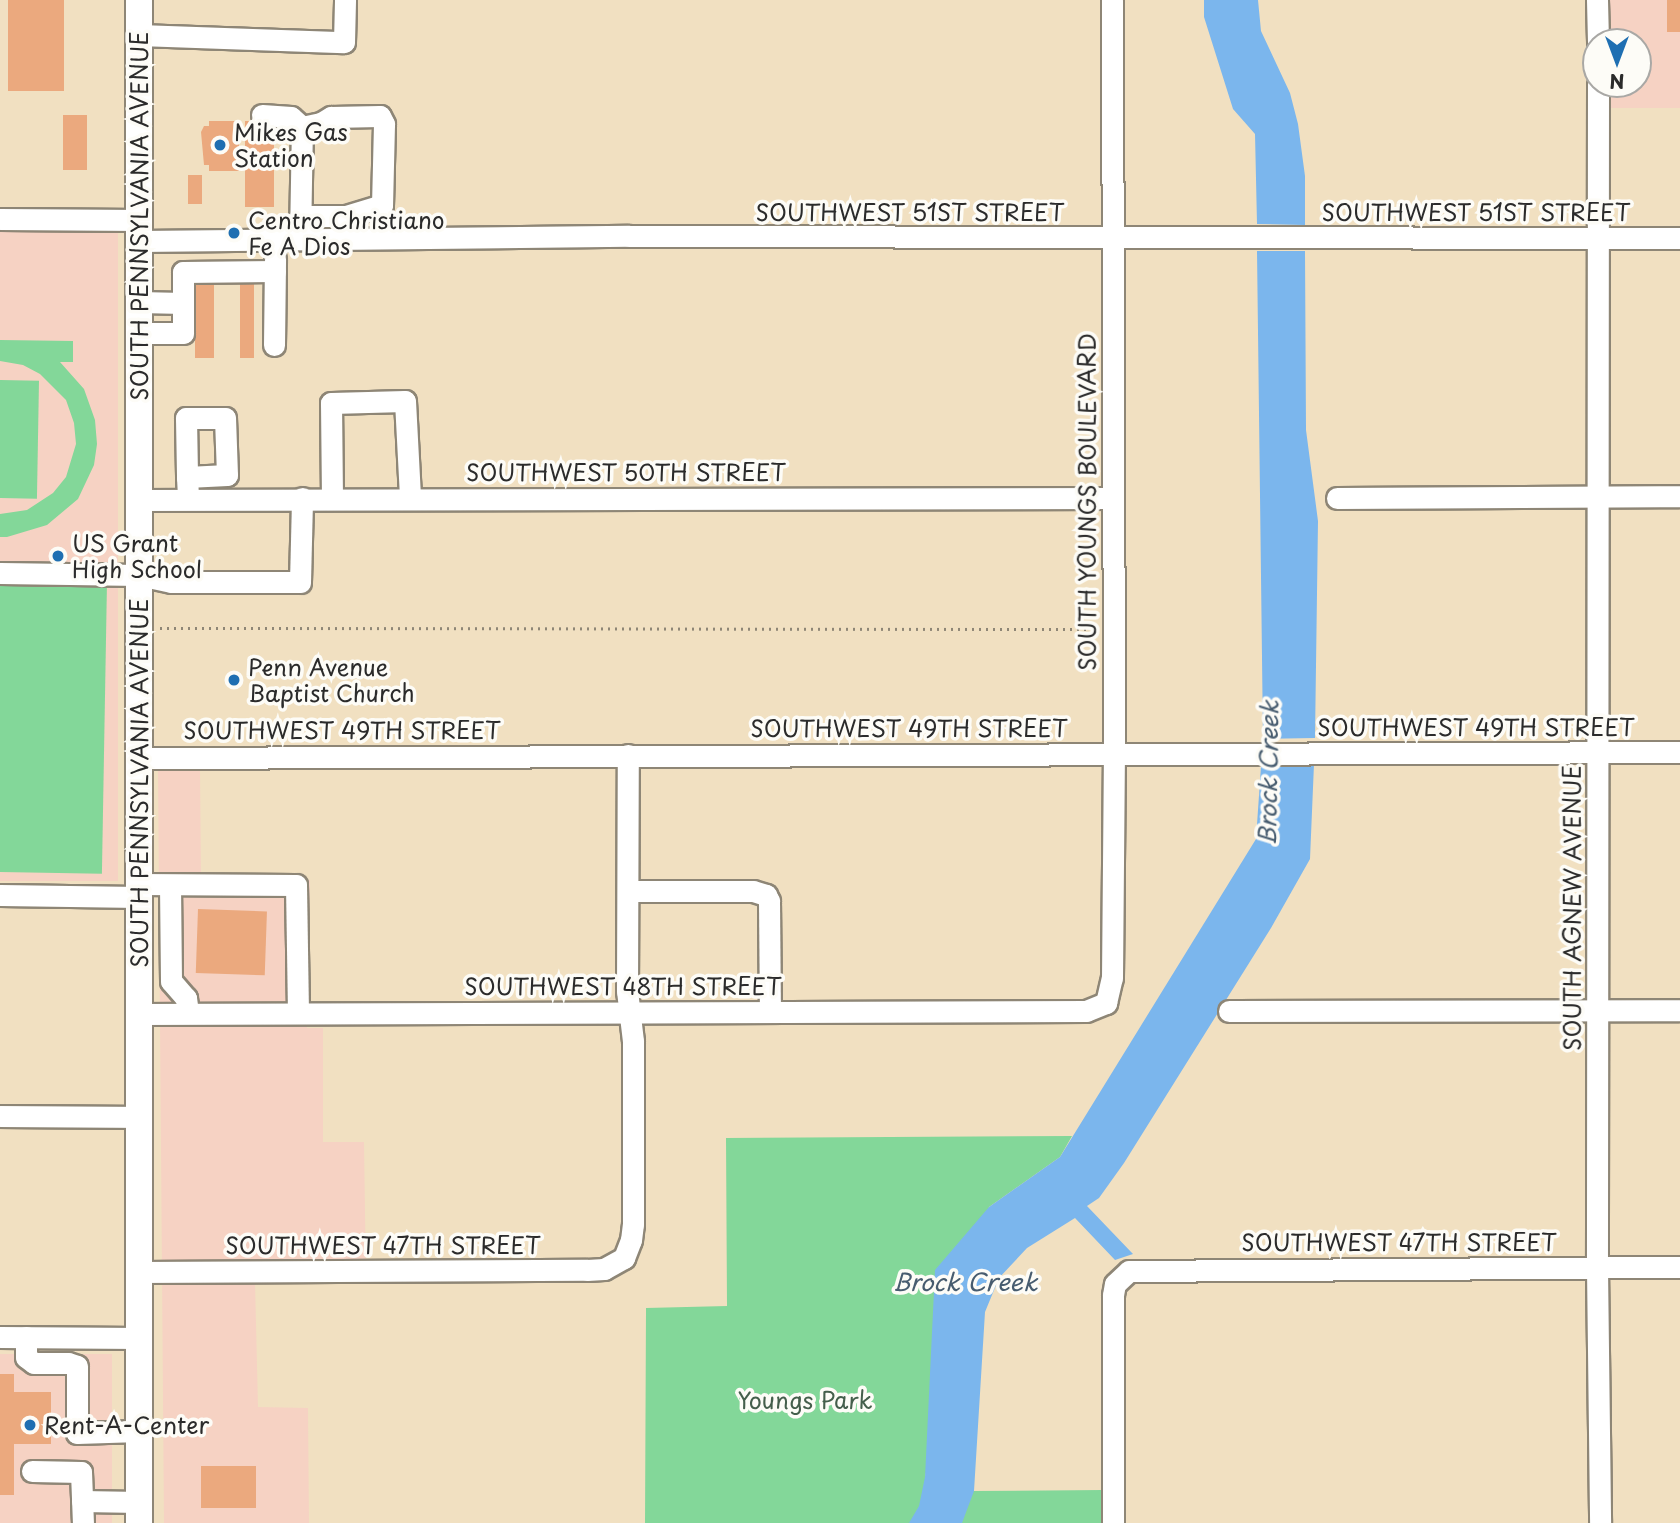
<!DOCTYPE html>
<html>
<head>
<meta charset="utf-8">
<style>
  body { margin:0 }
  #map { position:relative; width:1680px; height:1523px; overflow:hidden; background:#f1e0c1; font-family:"Playpen Sans",sans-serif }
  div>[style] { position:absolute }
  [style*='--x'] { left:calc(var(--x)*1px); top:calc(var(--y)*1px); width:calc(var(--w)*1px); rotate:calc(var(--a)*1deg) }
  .built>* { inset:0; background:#f6d2c3; transform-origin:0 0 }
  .green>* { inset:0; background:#83d799; transform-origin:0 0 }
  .water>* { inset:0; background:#7bb6ed }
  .building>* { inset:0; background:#eba97e; transform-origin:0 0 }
  .path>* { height:2.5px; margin-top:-1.25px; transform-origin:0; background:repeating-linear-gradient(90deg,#8e8676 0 2px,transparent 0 7px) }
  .roads { filter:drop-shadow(2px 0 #8e8676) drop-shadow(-2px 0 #8e8676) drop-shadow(0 2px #8e8676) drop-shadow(0 -2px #8e8676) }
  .minor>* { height:21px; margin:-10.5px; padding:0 10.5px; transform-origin:10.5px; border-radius:10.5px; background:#fff }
  .major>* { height:26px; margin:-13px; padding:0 13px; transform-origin:13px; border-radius:13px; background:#fff }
  .dots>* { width:19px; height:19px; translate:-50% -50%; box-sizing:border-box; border:4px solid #fdfcf7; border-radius:50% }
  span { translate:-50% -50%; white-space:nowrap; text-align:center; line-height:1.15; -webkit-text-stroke:7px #fdfcf7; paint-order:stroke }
  .poi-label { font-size:23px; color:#2b2b2b }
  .left { translate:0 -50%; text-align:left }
  .street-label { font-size:23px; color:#2b2b2b }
  .park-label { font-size:23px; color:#455f4c }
  .water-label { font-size:24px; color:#475c6f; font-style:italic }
  .north { position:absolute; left:1582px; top:28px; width:70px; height:70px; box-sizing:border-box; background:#fdfcf7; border:2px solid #a9a8a5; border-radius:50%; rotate:180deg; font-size:19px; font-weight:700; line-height:28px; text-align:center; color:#2b2b2b }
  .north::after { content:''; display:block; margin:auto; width:24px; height:32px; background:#1f6fb2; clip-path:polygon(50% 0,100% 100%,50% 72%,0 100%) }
</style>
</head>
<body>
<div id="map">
  <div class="built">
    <div style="clip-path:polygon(1608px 0,1680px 0,1680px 108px,1609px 108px,1609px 84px,1638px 84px,1638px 42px,1608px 42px)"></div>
    <div style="left:0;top:231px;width:118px;height:650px"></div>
    <div style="clip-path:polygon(172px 768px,200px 768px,201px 877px,310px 880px,307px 1028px,323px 1028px,323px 1142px,364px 1142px,366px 1280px,255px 1282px,258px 1407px,308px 1408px,309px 1523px,164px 1523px,158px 771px)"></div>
    <div style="left:0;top:1354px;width:112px;height:169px"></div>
  </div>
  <div class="green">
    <div style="clip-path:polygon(0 340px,73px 341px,73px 362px,60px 362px,84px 389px,95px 420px,97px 444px,94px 465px,78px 499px,47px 525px,7px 537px,0 537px,0 514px,27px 510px,53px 493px,66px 477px,76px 444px,74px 423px,66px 400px,40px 374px,23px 365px,0 361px)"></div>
    <div style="left:0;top:380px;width:39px;height:118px;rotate:1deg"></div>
    <div style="left:0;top:581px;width:107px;height:291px;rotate:1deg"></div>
    <div style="clip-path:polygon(1072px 1136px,1060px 1157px,989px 1207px,925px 1477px,974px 1491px,1103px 1490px,1103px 1523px,645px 1523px,646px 1308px,727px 1306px,726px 1138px)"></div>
  </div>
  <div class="water">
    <div style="clip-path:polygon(1204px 0,1258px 0,1261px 31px,1290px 93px,1298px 124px,1305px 176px,1305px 225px,1257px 224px,1255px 134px,1233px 109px,1204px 17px)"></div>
    <div style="clip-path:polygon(1257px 251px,1305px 251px,1306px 430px,1318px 521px,1315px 738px,1263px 739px)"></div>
    <div style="clip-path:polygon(1314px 764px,1310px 859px,1271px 928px,1124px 1163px,1099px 1198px,1087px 1206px,1133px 1254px,1115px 1260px,1075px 1218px,1027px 1248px,999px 1278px,985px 1312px,974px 1491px,962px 1523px,909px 1523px,919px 1506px,925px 1477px,935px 1270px,989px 1207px,1060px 1157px,1256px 839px,1261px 766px)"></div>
  </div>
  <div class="building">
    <div style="left:8px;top:0;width:56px;height:91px"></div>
    <div style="left:1667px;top:0;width:13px;height:32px"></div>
    <div style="left:63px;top:115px;width:24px;height:55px"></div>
    <div style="clip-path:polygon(209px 121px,239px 121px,239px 171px,209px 171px,209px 165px,204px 165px,201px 132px,204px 126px,209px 126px)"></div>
    <div style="left:245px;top:121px;width:29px;height:86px"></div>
    <div style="left:188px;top:175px;width:14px;height:29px"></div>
    <div style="left:195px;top:276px;width:19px;height:82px"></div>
    <div style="left:240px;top:276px;width:14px;height:82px"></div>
    <div style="left:198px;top:909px;width:69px;height:64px;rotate:2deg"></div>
    <div style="clip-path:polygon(0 1374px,14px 1374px,14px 1392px,51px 1392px,51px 1444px,14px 1444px,14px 1495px,0 1495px)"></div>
    <div style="left:201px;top:1466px;width:55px;height:42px"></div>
  </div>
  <div class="path">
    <div style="--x:160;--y:628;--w:935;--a:0.06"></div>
  </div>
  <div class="roads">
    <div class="minor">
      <div style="--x:1597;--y:0;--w:42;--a:88.6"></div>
      <div style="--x:139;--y:35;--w:205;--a:2"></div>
      <div style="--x:344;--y:42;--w:42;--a:-88.6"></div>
      <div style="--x:1598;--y:84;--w:1184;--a:90.05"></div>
      <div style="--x:1597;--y:1268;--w:255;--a:89.3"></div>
      <div style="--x:262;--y:115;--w:29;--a:4"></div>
      <div style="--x:291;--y:117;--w:15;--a:42"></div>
      <div style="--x:0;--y:219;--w:139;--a:0.4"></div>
      <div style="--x:300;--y:239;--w:112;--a:-89"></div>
      <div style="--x:302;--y:127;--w:19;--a:-12"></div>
      <div style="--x:321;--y:123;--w:12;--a:-31"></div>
      <div style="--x:331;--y:117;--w:49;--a:-1.2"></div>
      <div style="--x:380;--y:116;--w:9;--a:63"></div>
      <div style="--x:384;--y:124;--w:81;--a:91.4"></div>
      <div style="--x:382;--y:205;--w:37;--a:163"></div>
      <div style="--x:347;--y:216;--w:47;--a:180"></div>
      <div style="--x:139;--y:241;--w:490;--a:-0.6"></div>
      <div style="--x:629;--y:236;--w:1051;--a:0.11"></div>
      <div style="--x:139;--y:302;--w:44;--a:1.3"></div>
      <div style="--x:139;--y:333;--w:44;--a:0"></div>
      <div style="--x:183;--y:333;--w:61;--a:-90"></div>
      <div style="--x:183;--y:272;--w:92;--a:-0.6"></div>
      <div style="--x:274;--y:345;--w:86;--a:-89.3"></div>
      <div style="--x:187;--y:477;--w:40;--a:-2.9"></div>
      <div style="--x:227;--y:475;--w:57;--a:-92"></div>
      <div style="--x:225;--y:418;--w:39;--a:180"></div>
      <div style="--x:186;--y:418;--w:59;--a:89"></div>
      <div style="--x:187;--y:477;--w:22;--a:87"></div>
      <div style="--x:332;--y:498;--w:95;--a:-90.6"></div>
      <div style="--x:331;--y:403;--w:74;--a:-1.5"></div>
      <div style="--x:405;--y:401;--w:97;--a:87"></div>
      <div style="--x:1337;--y:498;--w:343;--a:-0.3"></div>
      <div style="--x:139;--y:500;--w:974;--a:-0.12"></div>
      <div style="--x:0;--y:573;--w:139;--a:0.8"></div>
      <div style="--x:139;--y:575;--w:33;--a:12"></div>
      <div style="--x:171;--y:582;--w:129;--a:0"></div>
      <div style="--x:300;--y:582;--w:84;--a:-88.6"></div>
      <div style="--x:139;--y:758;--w:1541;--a:-0.22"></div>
      <div style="--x:139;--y:884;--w:157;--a:0.4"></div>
      <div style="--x:296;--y:885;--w:127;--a:89.1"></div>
      <div style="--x:170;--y:885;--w:96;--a:89.4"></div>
      <div style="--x:171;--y:981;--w:23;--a:49"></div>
      <div style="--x:186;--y:998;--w:15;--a:82"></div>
      <div style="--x:628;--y:891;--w:125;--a:0"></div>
      <div style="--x:753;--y:891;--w:14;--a:17"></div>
      <div style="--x:766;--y:895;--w:7;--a:63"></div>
      <div style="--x:769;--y:901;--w:111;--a:89.5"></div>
      <div style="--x:0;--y:895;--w:139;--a:0.8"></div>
      <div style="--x:1229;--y:1011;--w:451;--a:-0.1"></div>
      <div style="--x:139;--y:1014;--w:947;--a:-0.18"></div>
      <div style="--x:1086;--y:1011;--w:22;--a:-22"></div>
      <div style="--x:1106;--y:1003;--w:26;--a:-77"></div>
      <div style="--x:1112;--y:978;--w:224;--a:-89.5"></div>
      <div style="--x:1114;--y:754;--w:754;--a:-90.15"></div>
      <div style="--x:0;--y:1116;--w:139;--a:0.4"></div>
      <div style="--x:139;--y:1272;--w:448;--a:-0.3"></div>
      <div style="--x:587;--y:1270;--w:17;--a:-3"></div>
      <div style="--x:604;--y:1269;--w:23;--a:-29"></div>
      <div style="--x:624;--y:1258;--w:19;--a:-69"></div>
      <div style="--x:631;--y:1240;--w:16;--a:-83"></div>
      <div style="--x:633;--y:1224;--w:183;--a:-90"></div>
      <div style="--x:633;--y:1041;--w:50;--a:-96.8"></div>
      <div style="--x:627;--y:991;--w:236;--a:-89.8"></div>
      <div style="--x:0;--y:1337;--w:139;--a:0.4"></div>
      <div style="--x:26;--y:1337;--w:20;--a:90"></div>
      <div style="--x:26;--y:1357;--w:10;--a:37"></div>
      <div style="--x:34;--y:1363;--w:34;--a:0"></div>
      <div style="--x:68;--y:1363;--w:9;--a:18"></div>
      <div style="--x:77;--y:1366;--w:67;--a:90"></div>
      <div style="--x:77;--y:1433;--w:62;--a:-1.8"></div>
      <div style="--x:32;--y:1471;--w:49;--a:1.2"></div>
      <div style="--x:81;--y:1472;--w:51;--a:87.8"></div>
      <div style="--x:82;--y:1501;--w:57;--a:1"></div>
      <div style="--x:1113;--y:1523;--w:228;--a:-90"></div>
      <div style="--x:1113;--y:1295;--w:11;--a:-80"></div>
      <div style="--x:1115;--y:1284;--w:19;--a:-43"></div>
      <div style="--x:1129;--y:1271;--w:551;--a:-0.42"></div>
    </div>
    <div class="major">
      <div style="--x:139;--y:1523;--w:1523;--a:-90"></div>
    </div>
  </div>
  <div class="dots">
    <div style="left:220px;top:145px;background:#1f6fb2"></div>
    <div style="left:234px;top:233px;background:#1f6fb2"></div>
    <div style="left:58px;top:556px;background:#1f6fb2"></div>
    <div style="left:234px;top:680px;background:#1f6fb2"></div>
    <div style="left:30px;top:1425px;background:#1f6fb2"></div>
  </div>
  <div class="poi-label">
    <span class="left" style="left:234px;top:145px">Mikes Gas<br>Station</span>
    <span class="left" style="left:248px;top:233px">Centro Christiano<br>Fe A Dios</span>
    <span class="left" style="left:72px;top:556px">US Grant<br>High School</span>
    <span class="left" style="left:248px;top:680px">Penn Avenue<br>Baptist Church</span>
    <span class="left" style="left:44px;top:1425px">Rent-A-Center</span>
  </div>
  <div class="street-label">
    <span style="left:910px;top:212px">SOUTHWEST 51ST STREET</span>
    <span style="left:1476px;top:212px">SOUTHWEST 51ST STREET</span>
    <span style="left:139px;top:216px;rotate:-90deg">SOUTH PENNSYLVANIA AVENUE</span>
    <span style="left:626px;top:472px">SOUTHWEST 50TH STREET</span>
    <span style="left:1087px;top:502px;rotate:-90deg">SOUTH YOUNGS BOULEVARD</span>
    <span style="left:1476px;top:727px">SOUTHWEST 49TH STREET</span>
    <span style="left:909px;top:728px">SOUTHWEST 49TH STREET</span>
    <span style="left:342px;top:730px">SOUTHWEST 49TH STREET</span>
    <span style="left:139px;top:783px;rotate:-90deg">SOUTH PENNSYLVANIA AVENUE</span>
    <span style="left:1572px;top:908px;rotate:-90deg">SOUTH AGNEW AVENUE</span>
    <span style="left:623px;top:986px">SOUTHWEST 48TH STREET</span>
    <span style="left:1399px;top:1242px">SOUTHWEST 47TH STREET</span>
    <span style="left:383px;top:1245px">SOUTHWEST 47TH STREET</span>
  </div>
  <div class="park-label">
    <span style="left:805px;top:1400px">Youngs Park</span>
  </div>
  <div class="water-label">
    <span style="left:1268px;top:773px;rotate:-89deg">Brock Creek</span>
    <span style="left:965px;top:1282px">Brock Creek</span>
  </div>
  <div class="north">N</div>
</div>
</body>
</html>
